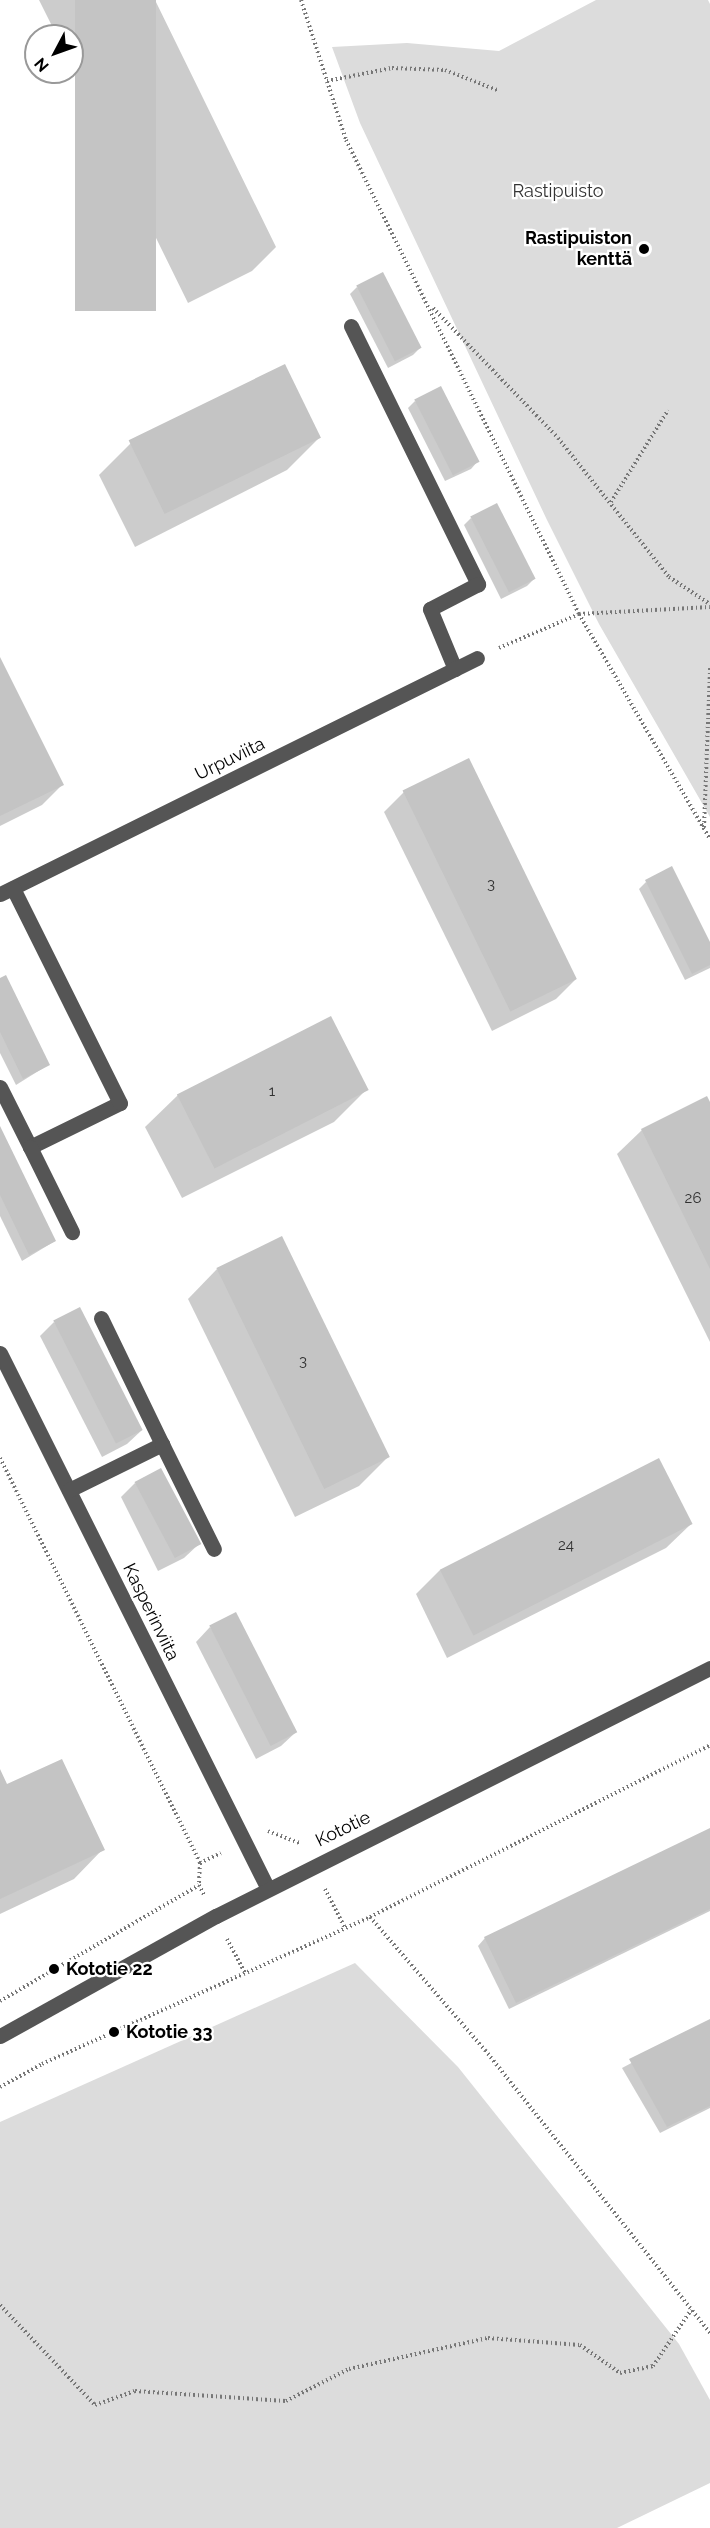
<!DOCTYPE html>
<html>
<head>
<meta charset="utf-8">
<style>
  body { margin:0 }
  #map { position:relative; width:710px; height:2528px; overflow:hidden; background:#fff; font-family:Raleway,sans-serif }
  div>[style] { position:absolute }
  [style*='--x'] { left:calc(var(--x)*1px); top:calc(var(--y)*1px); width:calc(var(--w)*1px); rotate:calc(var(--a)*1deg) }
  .green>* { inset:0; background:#dcdcdc }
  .shadow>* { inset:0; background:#0003 }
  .building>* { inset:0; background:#c4c4c4; transform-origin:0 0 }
  .path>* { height:4px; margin-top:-2px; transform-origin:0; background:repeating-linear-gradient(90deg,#777 0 1.5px,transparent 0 4.5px) }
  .minor>* { height:15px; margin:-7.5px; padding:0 7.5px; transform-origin:7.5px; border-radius:7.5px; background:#555 }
  .dots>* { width:16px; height:16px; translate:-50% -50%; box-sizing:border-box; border:3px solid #fff; border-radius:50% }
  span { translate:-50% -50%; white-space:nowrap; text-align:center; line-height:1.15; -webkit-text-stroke:4.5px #fff; paint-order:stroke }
  .number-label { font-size:15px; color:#313131 }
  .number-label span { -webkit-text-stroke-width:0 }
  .park-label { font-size:18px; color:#333 }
  .poi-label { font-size:18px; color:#000; font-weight:700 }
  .right { translate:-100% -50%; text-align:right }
  .left { translate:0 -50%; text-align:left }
  .street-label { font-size:18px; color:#000 }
  .north { position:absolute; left:24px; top:24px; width:60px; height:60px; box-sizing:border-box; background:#fff; border:2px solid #999; border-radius:50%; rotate:229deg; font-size:16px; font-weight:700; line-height:24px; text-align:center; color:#000 }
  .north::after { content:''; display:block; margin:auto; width:21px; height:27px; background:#000; clip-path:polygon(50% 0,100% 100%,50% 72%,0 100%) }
</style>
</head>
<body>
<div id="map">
  <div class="green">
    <div style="clip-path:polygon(596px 0,708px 0,710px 4px,710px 817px,599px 624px,547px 520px,360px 123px,332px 47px,407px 43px,499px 51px)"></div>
    <div style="clip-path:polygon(355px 1963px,458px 2067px,679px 2344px,710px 2400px,710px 2483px,617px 2528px,0 2528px,0 2122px)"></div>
  </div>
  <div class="shadow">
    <div style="clip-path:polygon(39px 0,155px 0,276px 247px,252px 271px,188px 303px,72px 67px,72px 36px,57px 36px)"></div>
    <div style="clip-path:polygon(357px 287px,420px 348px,413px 355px,388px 368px,350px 294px)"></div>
    <div style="clip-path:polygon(415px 401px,478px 461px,471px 469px,445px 481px,408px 408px)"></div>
    <div style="clip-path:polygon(319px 438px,287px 470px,135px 547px,99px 475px,131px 443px)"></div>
    <div style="clip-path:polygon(471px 518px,534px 579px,527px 586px,501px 599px,464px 525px)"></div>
    <div style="clip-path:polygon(0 660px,62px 785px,42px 805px,0 826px)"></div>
    <div style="clip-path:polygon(404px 792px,576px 979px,556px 999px,492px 1031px,384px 812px)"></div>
    <div style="clip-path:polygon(646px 882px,710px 945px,710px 968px,685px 980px,639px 889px)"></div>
    <div style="clip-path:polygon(0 980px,48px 1065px,16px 1085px,0 1053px)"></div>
    <div style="clip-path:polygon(366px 1090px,334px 1122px,182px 1198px,145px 1127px,178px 1095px)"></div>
    <div style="clip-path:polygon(710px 1105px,710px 1342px,617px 1154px,642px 1130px)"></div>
    <div style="clip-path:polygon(0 1130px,55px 1241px,22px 1261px,0 1216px)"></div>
    <div style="clip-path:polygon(217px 1269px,389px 1456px,359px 1486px,295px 1517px,188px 1299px)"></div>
    <div style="clip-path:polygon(54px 1322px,142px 1430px,127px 1444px,102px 1457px,40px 1336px)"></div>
    <div style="clip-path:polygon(135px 1483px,199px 1544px,184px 1558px,158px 1571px,121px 1497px)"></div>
    <div style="clip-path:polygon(691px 1524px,666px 1548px,447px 1658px,416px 1594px,440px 1570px)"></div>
    <div style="clip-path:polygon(210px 1627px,296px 1732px,281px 1746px,256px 1759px,196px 1642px)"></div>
    <div style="clip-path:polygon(0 1772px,7px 1786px,103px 1849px,74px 1879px,0 1914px)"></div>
    <div style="clip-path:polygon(710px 1829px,710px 1911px,509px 2009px,478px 1946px,485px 1938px)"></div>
    <div style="clip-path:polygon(710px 2021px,710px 2108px,660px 2133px,622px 2068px)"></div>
  </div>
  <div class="building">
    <div style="left:75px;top:0;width:81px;height:311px"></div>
    <div style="left:383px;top:272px;width:85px;height:30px;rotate:63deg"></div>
    <div style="left:285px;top:364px;width:82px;height:174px;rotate:64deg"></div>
    <div style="left:441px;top:386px;width:85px;height:30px;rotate:63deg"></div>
    <div style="left:497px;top:503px;width:85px;height:30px;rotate:63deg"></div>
    <div style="clip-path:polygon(0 657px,64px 785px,0 816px)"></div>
    <div style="left:469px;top:758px;width:246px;height:74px;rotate:64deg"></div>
    <div style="clip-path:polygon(672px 866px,710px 942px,710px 965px,692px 974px,645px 880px)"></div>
    <div style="clip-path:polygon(6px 975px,50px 1065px,23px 1079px,0 1032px,0 978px)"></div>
    <div style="left:331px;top:1016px;width:83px;height:173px;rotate:63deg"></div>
    <div style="clip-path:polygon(707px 1096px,710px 1102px,710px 1269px,641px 1129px)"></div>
    <div style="clip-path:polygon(0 1126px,56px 1241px,29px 1255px,0 1195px)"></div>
    <div style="left:282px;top:1236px;width:246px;height:73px;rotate:64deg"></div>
    <div style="left:80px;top:1307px;width:138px;height:30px;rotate:63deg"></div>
    <div style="left:659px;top:1458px;width:74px;height:246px;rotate:63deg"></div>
    <div style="left:161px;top:1468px;width:86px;height:30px;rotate:62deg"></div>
    <div style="left:236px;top:1612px;width:135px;height:30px;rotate:63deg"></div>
    <div style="clip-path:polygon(62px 1759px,105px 1850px,0 1899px,0 1769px,7px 1784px)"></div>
    <div style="clip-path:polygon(710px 1828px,710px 1909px,516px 2003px,484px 1937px)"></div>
    <div style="clip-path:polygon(710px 2019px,710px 2106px,667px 2127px,629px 2059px)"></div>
  </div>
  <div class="path">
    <div style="--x:301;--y:0;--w:147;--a:72.2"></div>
    <div style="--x:346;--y:140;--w:528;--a:63.82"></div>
    <div style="--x:579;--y:614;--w:260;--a:59.8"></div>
    <div style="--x:327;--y:81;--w:66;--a:-11.3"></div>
    <div style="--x:392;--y:68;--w:53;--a:2.2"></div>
    <div style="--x:445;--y:70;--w:56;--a:21"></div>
    <div style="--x:433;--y:308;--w:180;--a:46.1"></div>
    <div style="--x:558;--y:438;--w:178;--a:51.4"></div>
    <div style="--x:669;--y:577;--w:49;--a:33.4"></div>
    <div style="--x:611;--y:502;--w:108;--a:-58.2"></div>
    <div style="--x:499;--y:648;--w:87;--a:-23"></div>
    <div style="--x:579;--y:614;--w:131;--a:-3.1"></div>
    <div style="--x:704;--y:827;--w:159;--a:-87.8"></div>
    <div style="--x:0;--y:1458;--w:452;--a:63.7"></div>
    <div style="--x:200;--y:1863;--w:22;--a:93"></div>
    <div style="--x:199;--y:1885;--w:11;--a:63"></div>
    <div style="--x:268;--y:1831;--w:34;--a:21"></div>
    <div style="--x:200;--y:1863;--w:23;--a:-25"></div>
    <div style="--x:325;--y:1889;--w:44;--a:62.9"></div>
    <div style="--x:370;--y:1917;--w:176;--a:49.2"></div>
    <div style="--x:485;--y:2050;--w:362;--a:51.5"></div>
    <div style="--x:227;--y:1939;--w:38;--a:62"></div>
    <div style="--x:0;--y:2001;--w:230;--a:-30.2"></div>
    <div style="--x:0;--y:2087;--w:48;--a:-28.7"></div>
    <div style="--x:42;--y:2064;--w:359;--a:-24.1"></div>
    <div style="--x:370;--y:1917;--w:381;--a:-26.8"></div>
    <div style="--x:0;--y:2305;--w:138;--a:46.5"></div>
    <div style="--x:95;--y:2405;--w:42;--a:-19.3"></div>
    <div style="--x:135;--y:2391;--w:151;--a:3.8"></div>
    <div style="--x:286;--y:2401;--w:71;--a:-26.9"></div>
    <div style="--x:349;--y:2369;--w:142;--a:-12.6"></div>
    <div style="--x:488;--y:2338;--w:92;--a:4.4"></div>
    <div style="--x:580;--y:2345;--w:49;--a:35"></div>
    <div style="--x:620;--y:2373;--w:34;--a:-12"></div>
    <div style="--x:653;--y:2366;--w:68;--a:-55.8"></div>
  </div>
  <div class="minor">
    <div style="--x:351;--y:326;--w:288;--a:63.8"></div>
    <div style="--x:478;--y:584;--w:54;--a:152.5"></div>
    <div style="--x:430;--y:609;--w:65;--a:67.4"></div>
    <div style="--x:0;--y:894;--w:532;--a:-26.32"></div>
    <div style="--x:0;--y:1087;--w:67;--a:63.4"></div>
    <div style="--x:30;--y:1147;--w:100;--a:-26.1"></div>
    <div style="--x:120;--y:1103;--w:240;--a:-116.5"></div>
    <div style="--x:30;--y:1147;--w:95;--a:63.7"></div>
    <div style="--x:101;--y:1318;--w:140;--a:64.2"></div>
    <div style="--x:0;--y:1353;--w:599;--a:63.43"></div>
    <div style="--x:69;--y:1490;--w:104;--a:-26.3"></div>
    <div style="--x:162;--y:1444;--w:117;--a:63.7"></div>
    <div style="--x:0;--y:2036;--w:247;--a:-29.1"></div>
    <div style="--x:216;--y:1916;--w:553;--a:-26.66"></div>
  </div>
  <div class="dots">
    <div style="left:644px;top:249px;background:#000"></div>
    <div style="left:54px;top:1969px;background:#000"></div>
    <div style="left:114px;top:2032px;background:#000"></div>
  </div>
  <div class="number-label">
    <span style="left:491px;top:885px">3</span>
    <span style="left:272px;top:1092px">1</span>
    <span style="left:693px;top:1199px">26</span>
    <span style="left:303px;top:1362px">3</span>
    <span style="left:566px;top:1546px">24</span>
  </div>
  <div class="park-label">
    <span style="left:558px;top:191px">Rastipuisto</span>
  </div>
  <div class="poi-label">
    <span class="right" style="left:632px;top:249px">Rastipuiston<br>kenttä</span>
    <span class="left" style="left:66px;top:1969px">Kototie 22</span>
    <span class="left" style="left:126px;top:2032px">Kototie 33</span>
  </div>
  <div class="street-label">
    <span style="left:230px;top:759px;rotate:-26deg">Urpuviita</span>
    <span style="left:151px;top:1612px;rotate:64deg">Kasperinviita</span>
    <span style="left:343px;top:1829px;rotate:-26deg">Kototie</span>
  </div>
  <div class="north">N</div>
</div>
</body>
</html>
